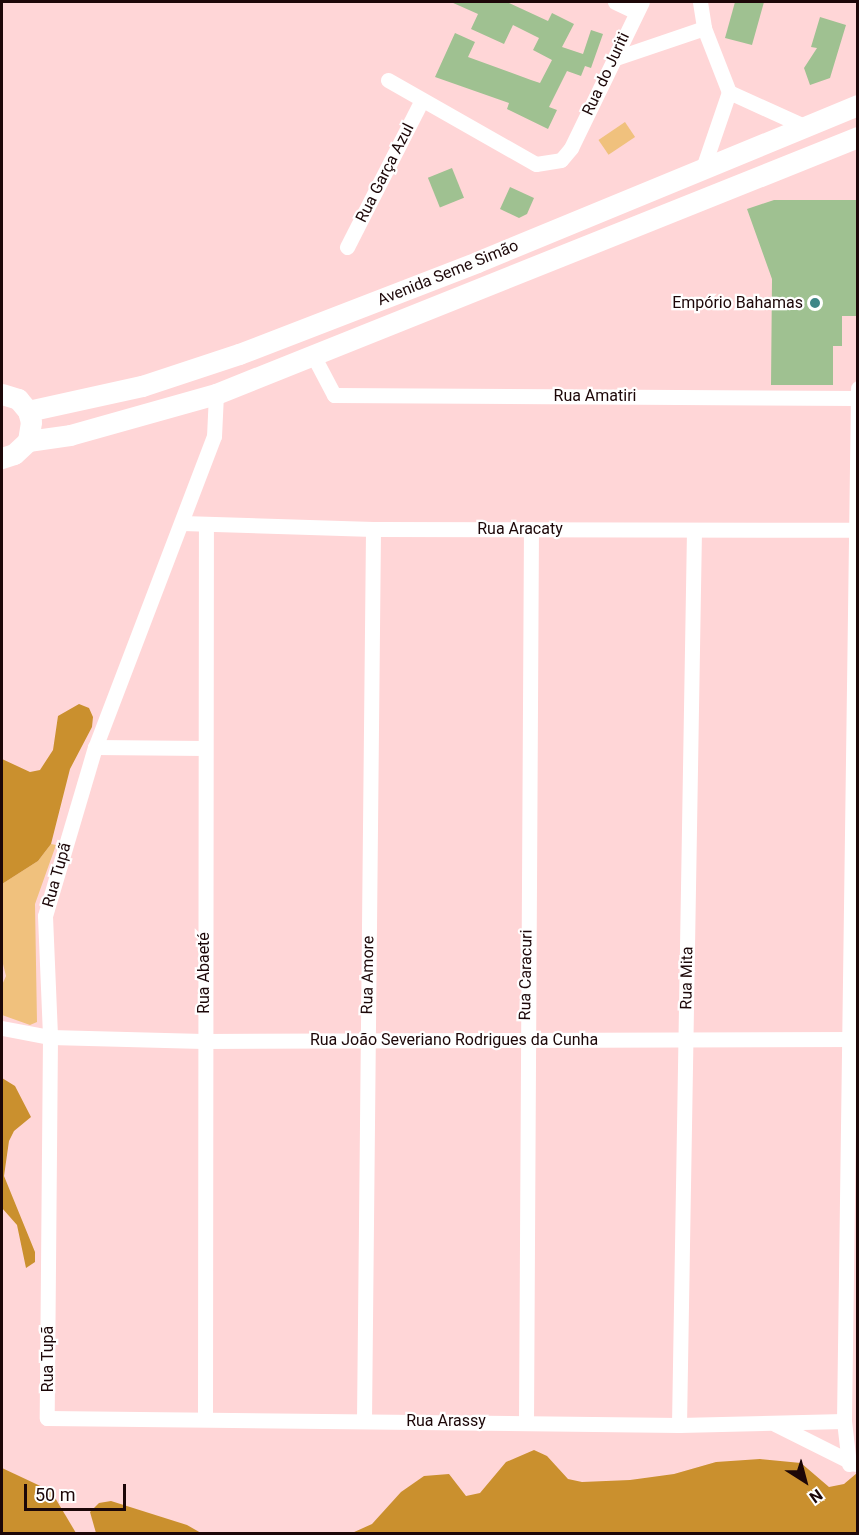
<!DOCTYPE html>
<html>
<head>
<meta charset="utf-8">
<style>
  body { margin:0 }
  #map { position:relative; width:859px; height:1535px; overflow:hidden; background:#ffd6d7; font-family:Roboto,sans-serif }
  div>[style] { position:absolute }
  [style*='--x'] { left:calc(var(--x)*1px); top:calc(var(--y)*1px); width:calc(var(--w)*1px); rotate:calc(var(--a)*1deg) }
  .green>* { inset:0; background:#f0c17d; transform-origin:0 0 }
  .forest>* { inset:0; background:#ca902e }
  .building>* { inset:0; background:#9fc191; transform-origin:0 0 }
  .minor>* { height:15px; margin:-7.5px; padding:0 7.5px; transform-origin:7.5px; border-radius:7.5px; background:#fff }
  .secondary>* { height:21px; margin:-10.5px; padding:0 10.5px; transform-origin:10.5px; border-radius:10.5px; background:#fff }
  .dots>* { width:16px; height:16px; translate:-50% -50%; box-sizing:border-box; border:3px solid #fff; border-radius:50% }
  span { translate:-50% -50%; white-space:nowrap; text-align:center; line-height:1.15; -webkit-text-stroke:4.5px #fff; paint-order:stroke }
  .street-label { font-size:16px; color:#1c0708 }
  .poi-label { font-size:16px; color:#1c0708 }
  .right { translate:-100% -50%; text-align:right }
  .frame { position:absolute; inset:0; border:3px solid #1c0708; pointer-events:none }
  .north { position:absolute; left:775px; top:1451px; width:60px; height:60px; -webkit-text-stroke:4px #fff; paint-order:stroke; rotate:144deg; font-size:16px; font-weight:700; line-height:24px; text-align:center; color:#1c0708 }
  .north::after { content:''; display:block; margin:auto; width:21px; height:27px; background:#1c0708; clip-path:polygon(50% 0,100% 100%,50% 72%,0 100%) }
  .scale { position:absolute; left:24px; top:1484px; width:102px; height:27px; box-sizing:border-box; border:3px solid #1c0708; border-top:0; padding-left:8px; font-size:18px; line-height:21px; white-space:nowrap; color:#1c0708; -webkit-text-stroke:4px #fff; paint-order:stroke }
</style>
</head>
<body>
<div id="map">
  <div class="green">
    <div style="left:625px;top:122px;width:18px;height:32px;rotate:56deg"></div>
    <div style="clip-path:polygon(51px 844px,56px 845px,35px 904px,37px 1022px,30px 1025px,2px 1015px,2px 985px,6px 976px,2px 960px,2px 884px,38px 861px)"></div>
  </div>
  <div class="forest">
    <div style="clip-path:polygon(79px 704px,89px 708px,93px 717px,92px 727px,70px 769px,51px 844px,38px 861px,2px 884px,2px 759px,30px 772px,40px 770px,53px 750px,58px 716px)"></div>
    <div style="clip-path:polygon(2px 1078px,15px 1086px,31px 1117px,14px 1131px,9px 1141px,4px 1176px,35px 1252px,35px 1262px,26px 1268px,17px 1225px,2px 1208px)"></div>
    <div style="clip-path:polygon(534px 1450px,547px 1456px,568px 1479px,582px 1482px,630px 1480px,674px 1474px,716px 1462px,760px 1459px,801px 1463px,829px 1487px,844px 1484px,857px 1473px,857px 1533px,352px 1533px,372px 1524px,401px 1492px,424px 1476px,449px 1474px,466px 1496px,480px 1493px,506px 1462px)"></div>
    <div style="clip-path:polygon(2px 1468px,51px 1491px,76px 1533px,2px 1533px)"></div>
    <div style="clip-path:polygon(111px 1501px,187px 1525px,201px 1533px,96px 1533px,90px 1512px,99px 1503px)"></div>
  </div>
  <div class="building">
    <div style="clip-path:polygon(451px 2px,507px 2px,548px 21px,552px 13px,574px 24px,562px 47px,583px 54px,591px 30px,603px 34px,591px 68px,585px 66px,581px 76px,567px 71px,549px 107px,557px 110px,548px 129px,507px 109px,509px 103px,435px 77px,455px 33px,475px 42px,468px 57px,531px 80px,540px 83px,552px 60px,533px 50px,539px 38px,513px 25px,504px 44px,471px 29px,478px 14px)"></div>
    <div style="clip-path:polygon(735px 2px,764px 2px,752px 45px,725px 38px)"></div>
    <div style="clip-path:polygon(820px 17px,846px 25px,830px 78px,810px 85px,804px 68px,817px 48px,811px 47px)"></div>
    <div style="left:452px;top:168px;width:32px;height:26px;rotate:68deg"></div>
    <div style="clip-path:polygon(510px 187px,534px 198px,527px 214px,519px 218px,500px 209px)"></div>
    <div style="clip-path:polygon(774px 200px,858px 200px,857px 316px,842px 316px,842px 346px,833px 346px,833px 385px,771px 385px,772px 279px,747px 209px)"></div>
  </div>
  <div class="minor">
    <div style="--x:615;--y:2;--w:21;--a:25"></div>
    <div style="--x:700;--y:2;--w:26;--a:81"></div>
    <div style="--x:704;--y:28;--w:69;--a:68.7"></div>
    <div style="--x:729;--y:92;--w:80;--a:108.9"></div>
    <div style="--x:616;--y:58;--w:93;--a:-18.8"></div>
    <div style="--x:388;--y:80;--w:170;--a:29.6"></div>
    <div style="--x:536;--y:164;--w:25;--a:-9"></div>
    <div style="--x:561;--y:160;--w:16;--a:-50"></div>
    <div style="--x:571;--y:148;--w:162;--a:-64.1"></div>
    <div style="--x:729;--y:92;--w:82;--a:24.4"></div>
    <div style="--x:347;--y:247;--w:165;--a:-63"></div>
    <div style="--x:314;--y:357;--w:43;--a:62.2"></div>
    <div style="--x:334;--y:395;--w:522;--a:0.33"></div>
    <div style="--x:216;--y:394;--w:42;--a:92.7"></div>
    <div style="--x:214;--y:436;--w:333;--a:110.9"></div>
    <div style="--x:95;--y:747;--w:176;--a:106.5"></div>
    <div style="--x:45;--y:916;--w:121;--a:87.6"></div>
    <div style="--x:50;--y:1037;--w:381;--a:90.5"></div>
    <div style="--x:47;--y:1418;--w:632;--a:0.63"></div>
    <div style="--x:679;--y:1425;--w:165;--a:-1.4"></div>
    <div style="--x:182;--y:523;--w:191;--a:1.8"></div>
    <div style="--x:373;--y:529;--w:485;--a:0.1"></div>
    <div style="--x:95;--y:747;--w:110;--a:0.5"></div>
    <div style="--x:2;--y:1028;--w:49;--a:10.6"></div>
    <div style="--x:50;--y:1037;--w:153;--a:1.5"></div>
    <div style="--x:203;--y:1041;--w:655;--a:-0.17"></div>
    <div style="--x:205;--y:1419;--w:892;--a:-89.94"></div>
    <div style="--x:364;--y:1420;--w:891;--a:-89.42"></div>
    <div style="--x:526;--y:1422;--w:893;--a:-89.68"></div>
    <div style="--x:775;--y:1424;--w:89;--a:26.6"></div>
    <div style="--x:679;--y:1425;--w:895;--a:-89.04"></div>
    <div style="--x:849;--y:1464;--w:43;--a:-96.6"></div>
    <div style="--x:844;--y:1421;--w:1033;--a:-89.22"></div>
  </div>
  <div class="secondary">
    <div style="--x:2;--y:394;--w:17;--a:17"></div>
    <div style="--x:18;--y:399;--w:16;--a:50"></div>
    <div style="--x:28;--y:411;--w:11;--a:75"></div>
    <div style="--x:31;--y:422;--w:19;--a:99"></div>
    <div style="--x:28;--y:441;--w:19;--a:137"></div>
    <div style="--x:14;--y:454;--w:13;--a:162"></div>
    <div style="--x:28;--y:411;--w:117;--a:-12.4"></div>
    <div style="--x:142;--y:386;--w:102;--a:-18.3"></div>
    <div style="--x:239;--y:354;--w:255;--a:-21.1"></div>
    <div style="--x:477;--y:262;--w:412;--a:-22.4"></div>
    <div style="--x:28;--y:441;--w:42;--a:-8.1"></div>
    <div style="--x:70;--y:435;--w:152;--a:-15.7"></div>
    <div style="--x:216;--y:394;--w:692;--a:-21.82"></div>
  </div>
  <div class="dots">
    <div style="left:815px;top:303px;background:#3e8687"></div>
  </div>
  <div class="street-label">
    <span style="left:606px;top:74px;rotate:-65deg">Rua do Juriti</span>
    <span style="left:385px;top:173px;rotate:-63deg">Rua Garça Azul</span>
    <span style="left:448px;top:273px;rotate:-22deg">Avenida Seme Simão</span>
    <span style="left:595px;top:396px">Rua Amatiri</span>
    <span style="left:520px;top:529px">Rua Aracaty</span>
    <span style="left:57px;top:875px;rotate:-74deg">Rua Tupã</span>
    <span style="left:204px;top:973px;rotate:-90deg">Rua Abaeté</span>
    <span style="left:368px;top:975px;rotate:-89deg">Rua Amore</span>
    <span style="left:526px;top:975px;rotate:-89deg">Rua Caracuri</span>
    <span style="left:687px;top:978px;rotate:-89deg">Rua Mita</span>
    <span style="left:454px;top:1040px">Rua João Severiano Rodrigues da Cunha</span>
    <span style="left:48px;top:1359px;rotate:-90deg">Rua Tupã</span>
    <span style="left:446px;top:1421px">Rua Arassy</span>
  </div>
  <div class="poi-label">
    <span class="right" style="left:803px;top:303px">Empório Bahamas</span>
  </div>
  <div class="frame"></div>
  <div class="north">N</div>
  <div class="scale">50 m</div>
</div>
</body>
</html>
